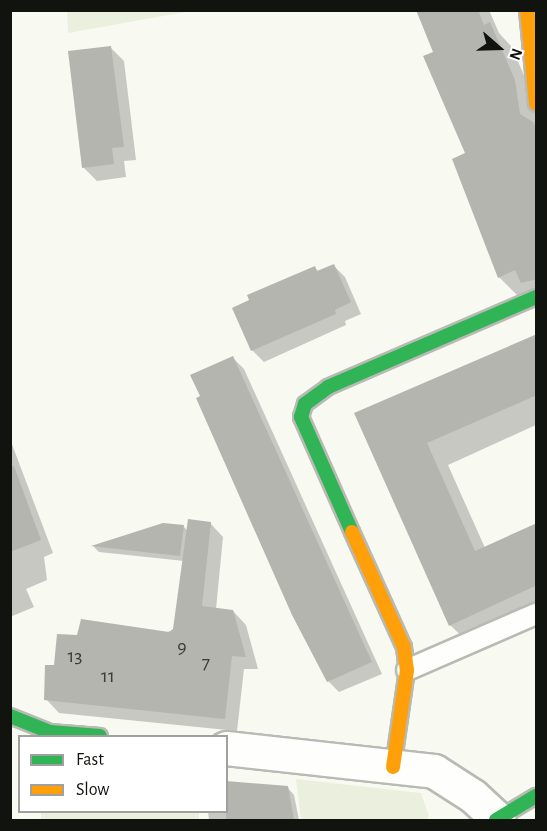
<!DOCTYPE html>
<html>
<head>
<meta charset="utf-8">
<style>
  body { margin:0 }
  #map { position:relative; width:547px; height:831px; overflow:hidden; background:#f8faf2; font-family:"Alegreya Sans",sans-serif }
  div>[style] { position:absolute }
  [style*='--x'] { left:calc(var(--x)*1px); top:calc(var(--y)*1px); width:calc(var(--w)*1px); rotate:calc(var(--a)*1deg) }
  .green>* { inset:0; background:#ebf0de; transform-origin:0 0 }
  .shadow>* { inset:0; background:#0003 }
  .building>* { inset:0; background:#b4b5af }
  .roads { filter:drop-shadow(2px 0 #b8bab4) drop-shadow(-2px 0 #b8bab4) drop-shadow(0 2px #b8bab4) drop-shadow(0 -2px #b8bab4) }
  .lane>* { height:20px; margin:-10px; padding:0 10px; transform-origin:10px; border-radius:10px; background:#fefefd }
  .street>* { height:33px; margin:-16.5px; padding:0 16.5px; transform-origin:16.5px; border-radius:16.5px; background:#fefefd }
  .fast>* { height:14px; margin:-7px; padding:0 7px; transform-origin:7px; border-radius:7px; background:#30b455 }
  .slow>* { height:14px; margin:-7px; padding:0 7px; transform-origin:7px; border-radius:7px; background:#ff9f0a }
  span { translate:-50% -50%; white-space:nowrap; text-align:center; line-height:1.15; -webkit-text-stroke:4.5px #fff; paint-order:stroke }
  .number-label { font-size:20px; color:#3a3c36 }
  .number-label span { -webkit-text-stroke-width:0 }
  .frame { position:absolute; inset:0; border:12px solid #11130e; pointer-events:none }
  .legend { position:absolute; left:18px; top:735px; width:210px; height:78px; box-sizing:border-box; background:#fff; border:2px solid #a0a19f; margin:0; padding:8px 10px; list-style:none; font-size:18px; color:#11130e }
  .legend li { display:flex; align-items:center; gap:12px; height:30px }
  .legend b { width:30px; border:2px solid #a0a19f }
  .north { position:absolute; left:469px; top:18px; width:60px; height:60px; -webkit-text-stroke:4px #fff; paint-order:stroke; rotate:110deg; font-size:16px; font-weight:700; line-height:24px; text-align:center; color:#11130e }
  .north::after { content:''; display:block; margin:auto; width:21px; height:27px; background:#11130e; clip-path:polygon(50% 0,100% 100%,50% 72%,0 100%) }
</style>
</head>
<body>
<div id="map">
  <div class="green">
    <div style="clip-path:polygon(67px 11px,67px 10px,191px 11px,68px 33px)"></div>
    <div style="clip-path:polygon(296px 779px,421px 793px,429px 816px,427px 820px,301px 820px)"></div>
    <div style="left:41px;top:812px;width:158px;height:14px"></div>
  </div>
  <div class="shadow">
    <div style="clip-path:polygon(418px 10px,489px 10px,499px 33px,511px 46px,536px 102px,536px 297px,520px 298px,499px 277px,467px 154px,435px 53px)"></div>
    <div style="clip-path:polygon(111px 48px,124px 61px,136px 160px,124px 161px,126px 177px,97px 181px,83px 167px)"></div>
    <div style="clip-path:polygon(334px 266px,345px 277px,361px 314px,345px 321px,346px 325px,264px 362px,252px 350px,314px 267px,319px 272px)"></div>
    <div style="clip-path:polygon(536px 336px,536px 425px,448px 465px,485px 548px,536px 525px,536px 616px,472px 646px,450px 625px,356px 414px)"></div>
    <div style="clip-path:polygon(233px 358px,244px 369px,382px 674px,339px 692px,328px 681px)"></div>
    <div style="clip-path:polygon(10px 439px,53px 553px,44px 557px,47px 580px,26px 589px,34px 607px,10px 617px)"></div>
    <div style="clip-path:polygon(210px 523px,223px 537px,216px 609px,233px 611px,246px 625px,258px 669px,244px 669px,237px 731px,59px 713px,46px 699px,55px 666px,174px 630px,184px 561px,99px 552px,93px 546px,184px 527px,188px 531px)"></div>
    <div style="clip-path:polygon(287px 787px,294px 795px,299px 820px,209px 820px,208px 812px,226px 812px)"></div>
  </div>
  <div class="building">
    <div style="clip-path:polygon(416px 10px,478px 10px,484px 25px,490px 22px,515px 80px,520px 114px,533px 122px,537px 130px,537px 279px,521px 283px,515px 270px,498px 278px,452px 159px,465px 153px,423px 56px,433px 52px)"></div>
    <div style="clip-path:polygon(111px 46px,124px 147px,112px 148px,114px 164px,82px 168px,68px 51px)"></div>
    <div style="clip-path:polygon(334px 264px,351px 302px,335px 310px,336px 314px,251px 351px,232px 308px,249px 300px,247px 295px,315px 266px,317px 271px)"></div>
    <div style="clip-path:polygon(537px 334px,537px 395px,427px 443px,475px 551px,537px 523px,537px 585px,449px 626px,354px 413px)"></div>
    <div style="clip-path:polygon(233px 356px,372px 662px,327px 682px,292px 615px,196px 398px,200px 396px,190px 375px)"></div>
    <div style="clip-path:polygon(14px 466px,41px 540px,10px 552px,10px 467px)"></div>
    <div style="clip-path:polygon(188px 519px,211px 522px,202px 606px,233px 610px,246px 657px,232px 656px,225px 719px,44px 700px,45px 665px,54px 665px,57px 634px,77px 635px,81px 619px,169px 632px,173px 629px)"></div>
    <div style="clip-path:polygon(163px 523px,184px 525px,180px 556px,91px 546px)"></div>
    <div style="clip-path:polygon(226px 781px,288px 786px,294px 820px,226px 820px)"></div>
  </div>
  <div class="roads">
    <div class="lane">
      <div style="--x:407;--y:670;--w:141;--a:-23.5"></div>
    </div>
    <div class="street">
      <div style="--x:226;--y:748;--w:209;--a:6.3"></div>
      <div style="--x:434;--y:771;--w:46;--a:32.7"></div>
      <div style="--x:473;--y:796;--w:35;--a:43"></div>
    </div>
    <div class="fast">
      <div style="--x:352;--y:532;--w:126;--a:-113.9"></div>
      <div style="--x:301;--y:417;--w:14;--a:-73"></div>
      <div style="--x:305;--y:404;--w:29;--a:-36"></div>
      <div style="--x:328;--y:387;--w:227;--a:-23.4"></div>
      <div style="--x:10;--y:716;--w:43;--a:21.8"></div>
      <div style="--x:50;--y:732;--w:50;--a:4.6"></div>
      <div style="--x:496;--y:820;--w:47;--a:-31"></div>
    </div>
    <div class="slow">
      <div style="--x:527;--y:10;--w:94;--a:84.5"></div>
      <div style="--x:352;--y:532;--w:126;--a:65.7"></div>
      <div style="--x:404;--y:647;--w:23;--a:83"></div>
      <div style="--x:407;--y:670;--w:98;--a:98.2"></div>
    </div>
  </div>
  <div class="number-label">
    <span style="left:182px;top:647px">9</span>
    <span style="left:75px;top:656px">13</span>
    <span style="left:206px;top:663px">7</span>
    <span style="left:108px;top:676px">11</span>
  </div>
  <div class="frame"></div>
  <ul class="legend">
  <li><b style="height:8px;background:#30b455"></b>Fast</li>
  <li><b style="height:8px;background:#ff9f0a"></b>Slow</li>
  </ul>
  <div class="north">N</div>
</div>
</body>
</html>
